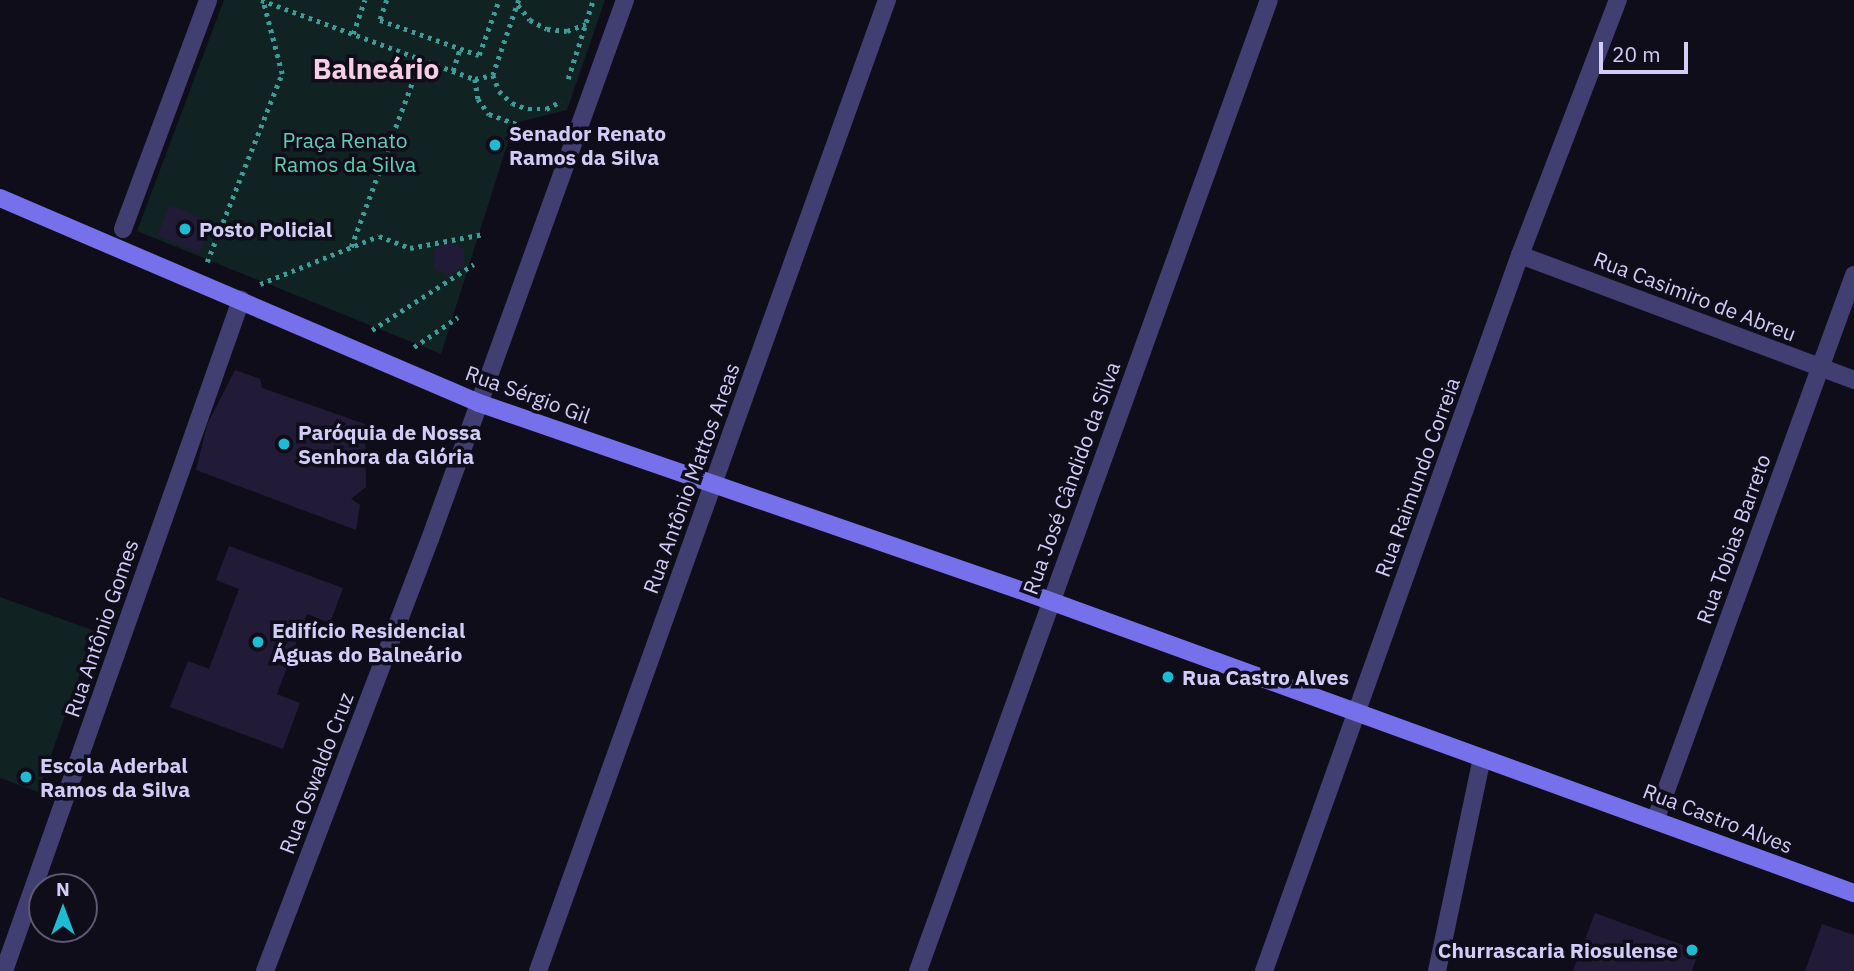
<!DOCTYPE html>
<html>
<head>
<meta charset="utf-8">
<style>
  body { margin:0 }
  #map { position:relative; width:1854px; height:971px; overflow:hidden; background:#0f0d19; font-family:"IBM Plex Sans",sans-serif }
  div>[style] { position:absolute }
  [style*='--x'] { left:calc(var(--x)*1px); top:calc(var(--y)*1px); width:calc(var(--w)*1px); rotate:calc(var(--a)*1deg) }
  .green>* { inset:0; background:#122 }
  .building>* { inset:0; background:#221b38; transform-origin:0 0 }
  .path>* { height:4.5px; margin-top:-2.25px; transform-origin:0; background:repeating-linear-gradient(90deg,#3c9c99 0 3.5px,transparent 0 8.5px) }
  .pedestrian>* { height:18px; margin:-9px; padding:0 9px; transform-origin:9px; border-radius:9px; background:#413e72 }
  .minor>* { height:18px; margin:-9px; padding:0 9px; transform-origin:9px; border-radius:9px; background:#413e72 }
  .tertiary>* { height:18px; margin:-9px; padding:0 9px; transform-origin:9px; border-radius:9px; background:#413e72 }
  .secondary>* { height:18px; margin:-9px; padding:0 9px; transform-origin:9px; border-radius:9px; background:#7770eb }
  .dots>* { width:19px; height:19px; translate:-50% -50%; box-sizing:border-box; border:4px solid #0f0d19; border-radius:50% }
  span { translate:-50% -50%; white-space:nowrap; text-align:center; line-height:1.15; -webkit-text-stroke:7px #0f0d19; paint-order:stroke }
  .poi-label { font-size:21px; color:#d2ccf8; font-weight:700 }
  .left { translate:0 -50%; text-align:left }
  .right { translate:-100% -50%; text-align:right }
  .park-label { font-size:21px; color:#64ccb5 }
  .street-label { font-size:21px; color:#d2ccf8 }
  .district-label { font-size:28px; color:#f8cee7; font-weight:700 }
  .north { position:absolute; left:28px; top:873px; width:70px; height:70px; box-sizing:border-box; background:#0f0d19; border:2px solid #5d5972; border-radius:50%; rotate:0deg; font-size:19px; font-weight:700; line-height:28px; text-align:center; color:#d2ccf8 }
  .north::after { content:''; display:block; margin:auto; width:24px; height:32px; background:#1ebbd2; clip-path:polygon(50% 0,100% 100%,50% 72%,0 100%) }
  .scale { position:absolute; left:1599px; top:42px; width:89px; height:32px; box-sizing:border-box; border:4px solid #d2ccf8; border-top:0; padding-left:9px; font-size:21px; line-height:24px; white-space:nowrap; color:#d2ccf8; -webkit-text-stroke:5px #0f0d19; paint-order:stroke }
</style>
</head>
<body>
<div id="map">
  <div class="green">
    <div style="clip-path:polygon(224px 0,605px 0,567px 110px,514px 123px,441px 354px,137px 231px)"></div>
    <div style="clip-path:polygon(0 597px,95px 631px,38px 792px,0 778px)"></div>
  </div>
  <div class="building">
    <div style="left:170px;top:205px;width:46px;height:33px;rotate:23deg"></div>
    <div style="clip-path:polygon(448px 241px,464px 249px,464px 267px,449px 276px,434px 268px,434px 250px)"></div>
    <div style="clip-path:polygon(235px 370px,260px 379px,262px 388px,365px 424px,366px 487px,351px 499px,360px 505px,356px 530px,196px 470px,207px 425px)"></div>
    <div style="clip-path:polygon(229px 546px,343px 588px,330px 623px,307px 614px,277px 694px,300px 703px,283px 749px,170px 707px,188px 661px,209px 669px,239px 589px,216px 580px)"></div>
    <div style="clip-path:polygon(1595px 913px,1699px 951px,1692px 971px,1573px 971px)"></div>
    <div style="clip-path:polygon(1822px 924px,1854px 935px,1854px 971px,1805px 971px)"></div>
  </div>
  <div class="path">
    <div style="--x:261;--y:0;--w:228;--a:20.3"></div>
    <div style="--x:475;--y:79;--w:20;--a:81"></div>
    <div style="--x:478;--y:99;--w:19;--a:54"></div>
    <div style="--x:489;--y:114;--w:30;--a:20"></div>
    <div style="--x:387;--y:0;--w:21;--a:109"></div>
    <div style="--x:380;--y:20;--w:105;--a:19.5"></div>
    <div style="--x:479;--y:55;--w:59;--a:-70"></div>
    <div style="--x:519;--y:0;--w:79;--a:109.1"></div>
    <div style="--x:493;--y:75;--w:17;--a:69"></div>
    <div style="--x:499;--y:91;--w:18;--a:43"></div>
    <div style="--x:512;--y:103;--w:17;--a:21"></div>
    <div style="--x:528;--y:109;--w:18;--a:0"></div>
    <div style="--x:546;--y:109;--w:17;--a:-28"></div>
    <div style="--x:518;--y:5;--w:19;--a:51"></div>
    <div style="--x:530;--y:20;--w:19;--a:28"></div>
    <div style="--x:547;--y:29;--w:20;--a:6"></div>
    <div style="--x:567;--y:31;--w:20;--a:-20"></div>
    <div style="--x:353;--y:34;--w:36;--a:-71"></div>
    <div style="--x:453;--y:71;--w:24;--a:-73"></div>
    <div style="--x:475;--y:79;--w:18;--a:-13"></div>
    <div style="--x:568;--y:79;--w:83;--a:-72.4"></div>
    <div style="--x:351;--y:247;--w:201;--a:-69.6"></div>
    <div style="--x:207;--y:262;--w:202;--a:-68.3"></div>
    <div style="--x:282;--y:74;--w:75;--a:-104.6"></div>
    <div style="--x:260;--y:284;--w:128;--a:-22"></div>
    <div style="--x:379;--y:236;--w:33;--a:21"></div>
    <div style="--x:410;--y:248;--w:75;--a:-10.7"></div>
    <div style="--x:372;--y:330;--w:121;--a:-32.9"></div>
    <div style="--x:414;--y:347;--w:53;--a:-34.3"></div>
  </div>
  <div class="pedestrian">
    <div style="--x:123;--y:229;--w:244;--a:-69.6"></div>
  </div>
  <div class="minor">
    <div style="--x:1520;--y:255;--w:357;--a:20.5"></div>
    <div style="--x:1656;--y:818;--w:578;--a:-69.97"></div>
    <div style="--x:4;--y:971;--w:712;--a:-70.55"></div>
    <div style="--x:265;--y:971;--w:462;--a:-69.1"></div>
    <div style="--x:430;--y:539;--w:573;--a:-70.11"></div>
    <div style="--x:538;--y:971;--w:1032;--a:-70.23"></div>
    <div style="--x:1264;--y:971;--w:760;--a:-70.33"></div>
    <div style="--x:1520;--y:255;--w:273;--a:-69"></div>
    <div style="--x:1437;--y:971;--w:218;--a:-78.1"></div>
  </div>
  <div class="tertiary">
    <div style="--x:918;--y:971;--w:1032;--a:-70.13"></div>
  </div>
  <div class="secondary">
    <div style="--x:0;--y:198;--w:521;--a:23.17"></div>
    <div style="--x:479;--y:403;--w:572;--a:19.07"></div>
    <div style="--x:1020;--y:590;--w:887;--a:19.97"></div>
  </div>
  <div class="dots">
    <div style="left:495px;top:145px;background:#1ebbd2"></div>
    <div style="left:185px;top:229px;background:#1ebbd2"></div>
    <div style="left:284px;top:444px;background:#1ebbd2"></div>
    <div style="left:258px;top:642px;background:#1ebbd2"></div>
    <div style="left:1168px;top:677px;background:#1ebbd2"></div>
    <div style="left:26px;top:777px;background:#1ebbd2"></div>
    <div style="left:1692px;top:950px;background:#1ebbd2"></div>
  </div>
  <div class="poi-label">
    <span class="left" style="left:509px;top:145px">Senador Renato<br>Ramos da Silva</span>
    <span class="left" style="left:199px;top:229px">Posto Policial</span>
    <span class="left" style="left:298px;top:444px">Paróquia de Nossa<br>Senhora da Glória</span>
    <span class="left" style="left:272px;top:642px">Edifício Residencial<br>Águas do Balneário</span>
    <span class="left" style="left:1182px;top:677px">Rua Castro Alves</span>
    <span class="left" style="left:40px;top:777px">Escola Aderbal<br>Ramos da Silva</span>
    <span class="right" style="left:1678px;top:950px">Churrascaria Riosulense</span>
  </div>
  <div class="park-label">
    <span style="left:345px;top:152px">Praça Renato<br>Ramos da Silva</span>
  </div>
  <div class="street-label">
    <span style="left:1695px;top:296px;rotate:21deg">Rua Casimiro de Abreu</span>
    <span style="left:528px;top:394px;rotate:20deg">Rua Sérgio Gil</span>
    <span style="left:1417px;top:477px;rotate:-70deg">Rua Raimundo Correia</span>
    <span style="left:691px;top:478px;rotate:-70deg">Rua Antônio Mattos Areas</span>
    <span style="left:1071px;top:478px;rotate:-70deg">Rua José Cândido da Silva</span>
    <span style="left:1733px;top:539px;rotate:-70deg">Rua Tobias Barreto</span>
    <span style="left:101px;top:628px;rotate:-71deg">Rua Antônio Gomes</span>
    <span style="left:316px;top:773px;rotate:-69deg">Rua Oswaldo Cruz</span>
    <span style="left:1718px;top:818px;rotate:21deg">Rua Castro Alves</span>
  </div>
  <div class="district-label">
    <span style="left:376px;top:69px">Balneário</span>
  </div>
  <div class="north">N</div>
  <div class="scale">20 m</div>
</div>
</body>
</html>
